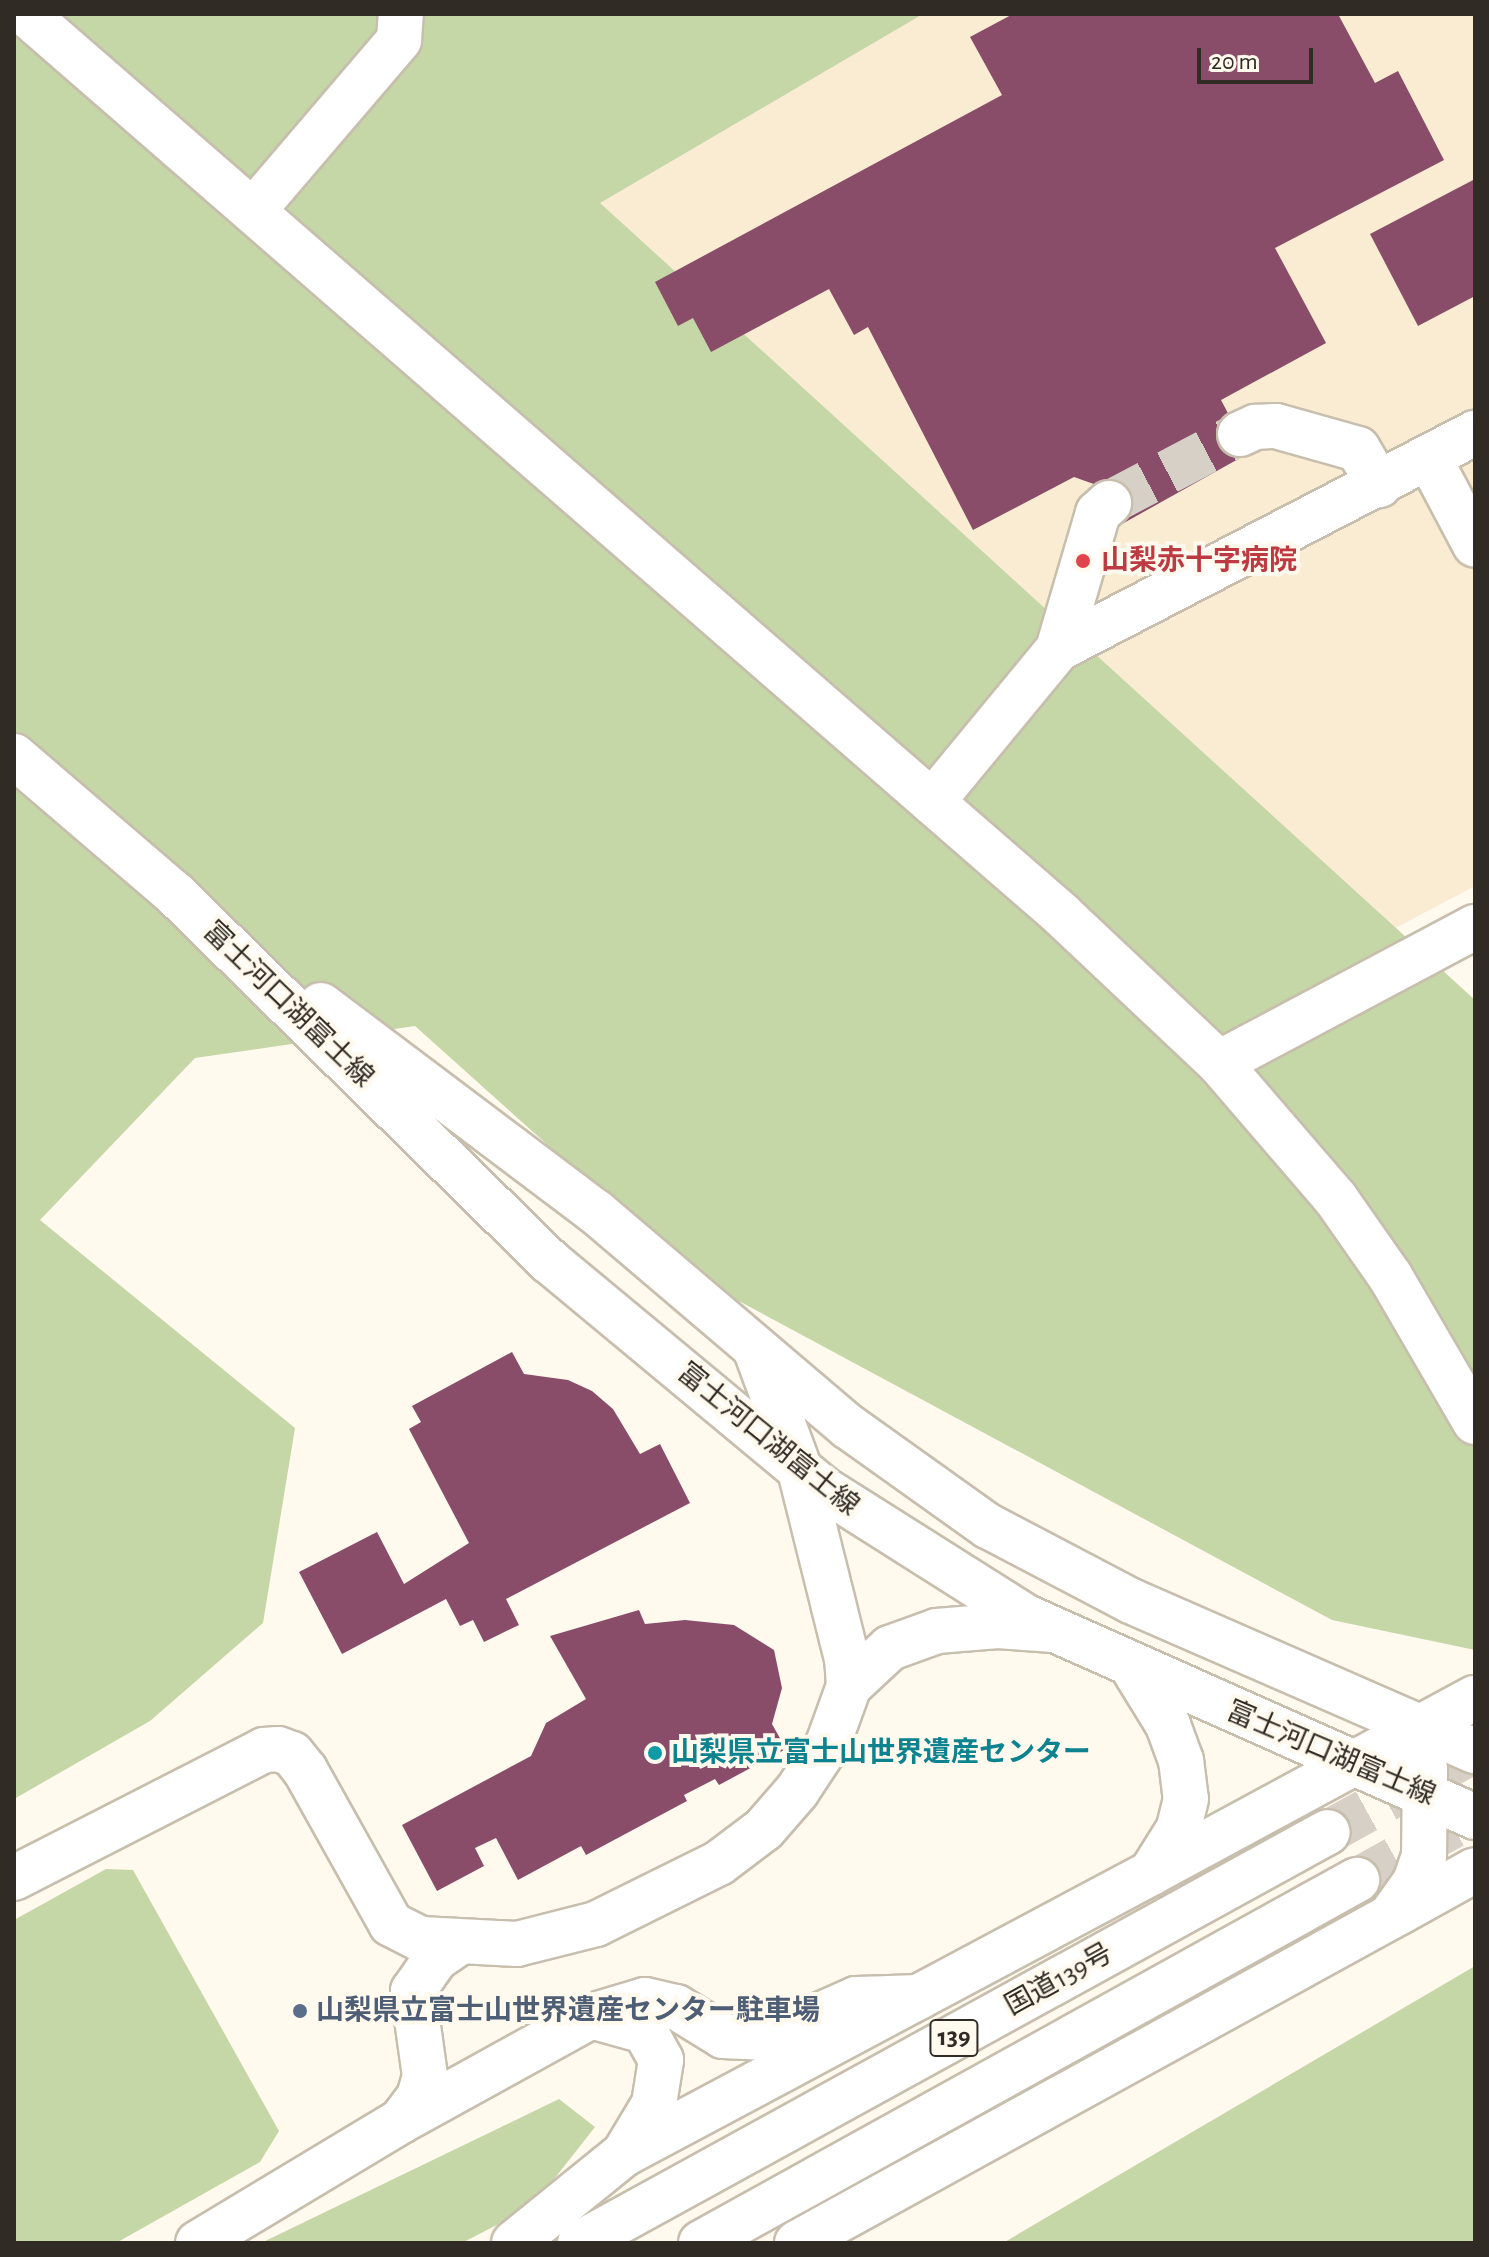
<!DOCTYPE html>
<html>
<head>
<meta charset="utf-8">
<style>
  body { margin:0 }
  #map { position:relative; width:1489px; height:2257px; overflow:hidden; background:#fff9ee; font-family:"Alegreya Sans","Noto Sans JP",sans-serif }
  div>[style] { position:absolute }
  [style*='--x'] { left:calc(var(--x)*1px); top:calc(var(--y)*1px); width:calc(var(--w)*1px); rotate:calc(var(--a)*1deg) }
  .built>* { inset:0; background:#faecd3 }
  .green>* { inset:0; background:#c5d7a7 }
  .building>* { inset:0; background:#894d6a }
  .minor-tunnel>* { height:44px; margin-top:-22px; transform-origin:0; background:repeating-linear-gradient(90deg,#d6d0c6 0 44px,transparent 0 66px) }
  .highway-tunnel>* { height:44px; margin-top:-22px; transform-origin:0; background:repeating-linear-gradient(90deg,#d6d0c6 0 44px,transparent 0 66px) }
  .roads { filter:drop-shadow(2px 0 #c7bead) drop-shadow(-2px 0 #c7bead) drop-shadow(0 2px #c7bead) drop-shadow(0 -2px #c7bead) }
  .minor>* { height:44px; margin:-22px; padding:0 22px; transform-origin:22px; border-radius:22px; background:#fff }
  .major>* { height:44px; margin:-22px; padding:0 22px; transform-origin:22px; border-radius:22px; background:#fff }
  .highway>* { height:44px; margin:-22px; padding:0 22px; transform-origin:22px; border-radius:22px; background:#fff }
  .dots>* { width:22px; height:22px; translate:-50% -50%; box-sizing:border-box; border:4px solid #fff9ee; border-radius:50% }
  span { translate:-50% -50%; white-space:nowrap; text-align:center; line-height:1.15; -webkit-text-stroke:8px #fff9ee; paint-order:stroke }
  .shield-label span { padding:2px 6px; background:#fff9ee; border:2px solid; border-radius:6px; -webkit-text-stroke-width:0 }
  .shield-label { font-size:26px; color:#302c25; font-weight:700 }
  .health-label { font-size:28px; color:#be3a42; font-weight:700 }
  .left { translate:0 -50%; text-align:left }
  .street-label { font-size:28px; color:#302c25 }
  .culture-label { font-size:28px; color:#0d838f; font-weight:700 }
  .service-label { font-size:28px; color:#4e5e75; font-weight:700 }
  .frame { position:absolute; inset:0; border:16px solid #302c25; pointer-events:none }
  .scale { position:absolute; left:1197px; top:48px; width:116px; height:36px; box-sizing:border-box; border:4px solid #302c25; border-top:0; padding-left:10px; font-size:24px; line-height:28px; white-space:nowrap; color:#302c25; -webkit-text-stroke:6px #fff9ee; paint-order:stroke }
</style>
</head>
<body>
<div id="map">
  <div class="built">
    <div style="clip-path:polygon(884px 14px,1475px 14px,1475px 886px,1263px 998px,383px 287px)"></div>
  </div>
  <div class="green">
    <div style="clip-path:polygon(14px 14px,923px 14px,600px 203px,1475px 1000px,1475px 1650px,1332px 1620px,696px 1278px,415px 1026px,195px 1058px,40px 1220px,295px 1428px,263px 1623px,150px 1721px,14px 1799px)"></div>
    <div style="clip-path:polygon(106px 1869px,133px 1870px,279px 2131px,260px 2162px,116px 2243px,14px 2243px,14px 1920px)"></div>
    <div style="clip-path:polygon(1475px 1966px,1475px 2243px,1003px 2243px)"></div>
    <div style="clip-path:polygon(559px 2099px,595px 2127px,533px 2206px,462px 2243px,261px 2243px)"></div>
  </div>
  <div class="building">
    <div style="clip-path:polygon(1013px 14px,1338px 14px,1375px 83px,1398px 71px,1444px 160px,1275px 248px,1326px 343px,1221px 400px,1249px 453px,1122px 524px,1105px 488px,1074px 477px,973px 530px,868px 327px,854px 335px,829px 289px,711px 352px,693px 318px,678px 326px,655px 282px,1002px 95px,970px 37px)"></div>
    <div style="clip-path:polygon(1475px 179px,1475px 296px,1418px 326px,1370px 234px)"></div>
    <div style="clip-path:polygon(512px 1352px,524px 1374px,568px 1380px,592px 1391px,613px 1409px,640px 1454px,660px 1444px,690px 1503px,506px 1599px,519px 1625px,484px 1642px,473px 1620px,460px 1626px,446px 1599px,342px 1654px,299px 1572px,377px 1532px,404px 1584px,469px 1543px,409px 1429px,421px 1422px,412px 1406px)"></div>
    <div style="clip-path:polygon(639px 1610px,645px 1624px,685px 1620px,734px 1625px,774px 1650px,782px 1688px,772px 1724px,786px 1749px,719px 1785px,715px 1779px,684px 1795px,687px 1801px,586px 1855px,581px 1846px,518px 1880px,496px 1838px,475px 1848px,484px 1866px,437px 1891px,402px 1825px,531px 1756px,546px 1723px,586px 1699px,550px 1636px)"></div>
  </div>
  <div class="minor-tunnel">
    <div style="--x:1109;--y:503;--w:148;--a:-27.8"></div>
  </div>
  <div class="highway-tunnel">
    <div style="--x:1328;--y:1832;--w:168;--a:-28.9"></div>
    <div style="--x:1357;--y:1880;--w:135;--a:-29.2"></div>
  </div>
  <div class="roads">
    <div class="minor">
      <div style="--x:26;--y:14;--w:1373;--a:41.01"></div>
      <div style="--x:1062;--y:915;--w:216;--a:43.3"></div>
      <div style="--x:1219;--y:1063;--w:179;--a:49.3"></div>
      <div style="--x:1336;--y:1199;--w:94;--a:55"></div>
      <div style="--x:1390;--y:1276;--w:169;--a:59.8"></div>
      <div style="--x:253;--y:211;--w:225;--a:-49.5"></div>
      <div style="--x:399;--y:40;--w:26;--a:-86"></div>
      <div style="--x:1240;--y:434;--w:17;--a:-25"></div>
      <div style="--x:1255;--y:427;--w:21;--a:-3"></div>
      <div style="--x:1276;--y:426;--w:85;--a:15.7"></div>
      <div style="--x:1358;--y:449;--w:42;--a:59.7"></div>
      <div style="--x:1429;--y:458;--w:98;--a:62.1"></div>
      <div style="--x:1058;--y:649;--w:142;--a:-73.6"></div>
      <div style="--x:1098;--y:513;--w:15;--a:-42"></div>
      <div style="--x:932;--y:802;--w:198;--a:-50.5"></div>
      <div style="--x:1058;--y:649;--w:470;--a:-27.4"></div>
      <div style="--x:1219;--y:1063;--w:290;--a:-28"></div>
      <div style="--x:849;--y:1686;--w:56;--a:-42.8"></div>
      <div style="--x:890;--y:1648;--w:50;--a:-19.9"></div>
      <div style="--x:937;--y:1631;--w:61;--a:-4.7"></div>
      <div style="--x:998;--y:1626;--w:55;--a:4.2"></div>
      <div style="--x:14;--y:1878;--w:281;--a:-27.1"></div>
      <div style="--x:264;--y:1750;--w:14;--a:-4"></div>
      <div style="--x:278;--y:1749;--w:15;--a:20"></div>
      <div style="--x:292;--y:1754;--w:21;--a:51"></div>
      <div style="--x:305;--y:1770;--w:176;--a:60.8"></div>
      <div style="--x:391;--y:1924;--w:34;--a:27"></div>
      <div style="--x:421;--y:1939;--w:96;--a:3"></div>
      <div style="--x:517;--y:1944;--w:81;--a:-14.2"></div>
      <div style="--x:596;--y:1924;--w:137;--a:-26.4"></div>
      <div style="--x:719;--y:1863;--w:56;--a:-37.1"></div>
      <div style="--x:764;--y:1829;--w:50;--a:-49"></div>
      <div style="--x:797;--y:1791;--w:56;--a:-56.6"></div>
      <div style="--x:828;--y:1744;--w:62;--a:-70.1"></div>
      <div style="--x:849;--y:1686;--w:27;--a:-94"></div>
      <div style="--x:847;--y:1659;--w:195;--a:-104"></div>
      <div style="--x:800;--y:1470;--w:130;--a:-110.2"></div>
      <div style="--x:591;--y:2016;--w:56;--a:15.5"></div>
      <div style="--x:645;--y:2031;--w:33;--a:61"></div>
      <div style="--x:661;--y:2060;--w:45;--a:99"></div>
      <div style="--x:654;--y:2104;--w:58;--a:121"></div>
      <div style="--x:401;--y:2121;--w:217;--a:-28.9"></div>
      <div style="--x:591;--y:2016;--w:56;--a:-16.5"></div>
      <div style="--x:645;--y:2000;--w:32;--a:13"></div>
      <div style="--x:676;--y:2007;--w:55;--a:31.7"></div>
      <div style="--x:723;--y:2036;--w:45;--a:2.5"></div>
      <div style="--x:768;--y:2038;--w:96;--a:-23.9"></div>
      <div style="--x:856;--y:1999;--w:63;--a:-1.8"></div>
      <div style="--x:198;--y:2243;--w:237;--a:-31"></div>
      <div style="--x:401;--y:2121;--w:30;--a:-53"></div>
      <div style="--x:419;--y:2097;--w:22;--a:-74"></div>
      <div style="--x:425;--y:2076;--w:86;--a:-98"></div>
      <div style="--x:413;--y:1991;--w:39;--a:-55"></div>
      <div style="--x:435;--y:1959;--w:29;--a:-34"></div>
    </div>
    <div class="major">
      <div style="--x:14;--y:756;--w:213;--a:40.6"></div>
      <div style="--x:176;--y:895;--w:523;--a:44.46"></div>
      <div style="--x:549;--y:1261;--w:355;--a:39.7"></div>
      <div style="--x:822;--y:1488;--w:241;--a:32.3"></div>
      <div style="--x:1026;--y:1617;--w:492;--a:24"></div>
      <div style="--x:321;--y:1005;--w:344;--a:37"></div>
      <div style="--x:596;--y:1212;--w:332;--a:40.4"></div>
      <div style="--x:849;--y:1427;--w:171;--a:35.5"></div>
      <div style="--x:988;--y:1526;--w:161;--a:27.7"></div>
      <div style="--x:1131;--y:1601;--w:375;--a:23.6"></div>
      <div style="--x:1133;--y:1668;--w:67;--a:58.4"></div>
      <div style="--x:1168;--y:1725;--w:37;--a:70"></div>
      <div style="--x:1181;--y:1760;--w:39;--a:83"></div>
      <div style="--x:1186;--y:1799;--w:32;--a:104"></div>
      <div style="--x:1178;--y:1830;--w:51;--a:122.1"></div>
      <div style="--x:1151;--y:1873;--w:368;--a:-28.4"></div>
      <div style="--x:1396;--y:1914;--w:90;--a:-29.1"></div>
      <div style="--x:1390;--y:1917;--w:43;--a:-54.5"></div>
      <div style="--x:1415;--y:1882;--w:28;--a:-71"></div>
      <div style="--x:1424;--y:1856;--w:87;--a:-89.3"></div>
    </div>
    <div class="highway">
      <div style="--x:514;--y:2243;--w:141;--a:-39"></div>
      <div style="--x:624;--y:2154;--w:597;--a:-28.07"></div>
      <div style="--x:580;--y:2243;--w:853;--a:-28.79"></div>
      <div style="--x:701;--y:2243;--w:750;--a:-28.96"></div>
      <div style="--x:797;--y:2243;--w:677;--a:-28.8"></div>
    </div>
  </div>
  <div class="dots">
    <div style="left:1083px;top:561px;background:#e0444e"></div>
    <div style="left:655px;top:1753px;background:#0f9aa8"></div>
    <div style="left:300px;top:2011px;background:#5c6f8a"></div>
  </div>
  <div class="shield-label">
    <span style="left:954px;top:2038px">139</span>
  </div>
  <div class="health-label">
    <span class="left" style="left:1101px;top:561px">山梨赤十字病院</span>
  </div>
  <div class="street-label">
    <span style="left:288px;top:1005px;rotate:44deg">富士河口湖富士線</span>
    <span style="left:768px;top:1440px;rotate:39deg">富士河口湖富士線</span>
    <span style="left:1331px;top:1754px;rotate:23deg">富士河口湖富士線</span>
    <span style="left:1059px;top:1980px;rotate:-29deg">国道139号</span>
  </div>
  <div class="culture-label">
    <span class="left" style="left:671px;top:1753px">山梨県立富士山世界遺産センター</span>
  </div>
  <div class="service-label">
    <span class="left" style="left:316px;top:2011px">山梨県立富士山世界遺産センター駐車場</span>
  </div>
  <div class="frame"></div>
  <div class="scale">20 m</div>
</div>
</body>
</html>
